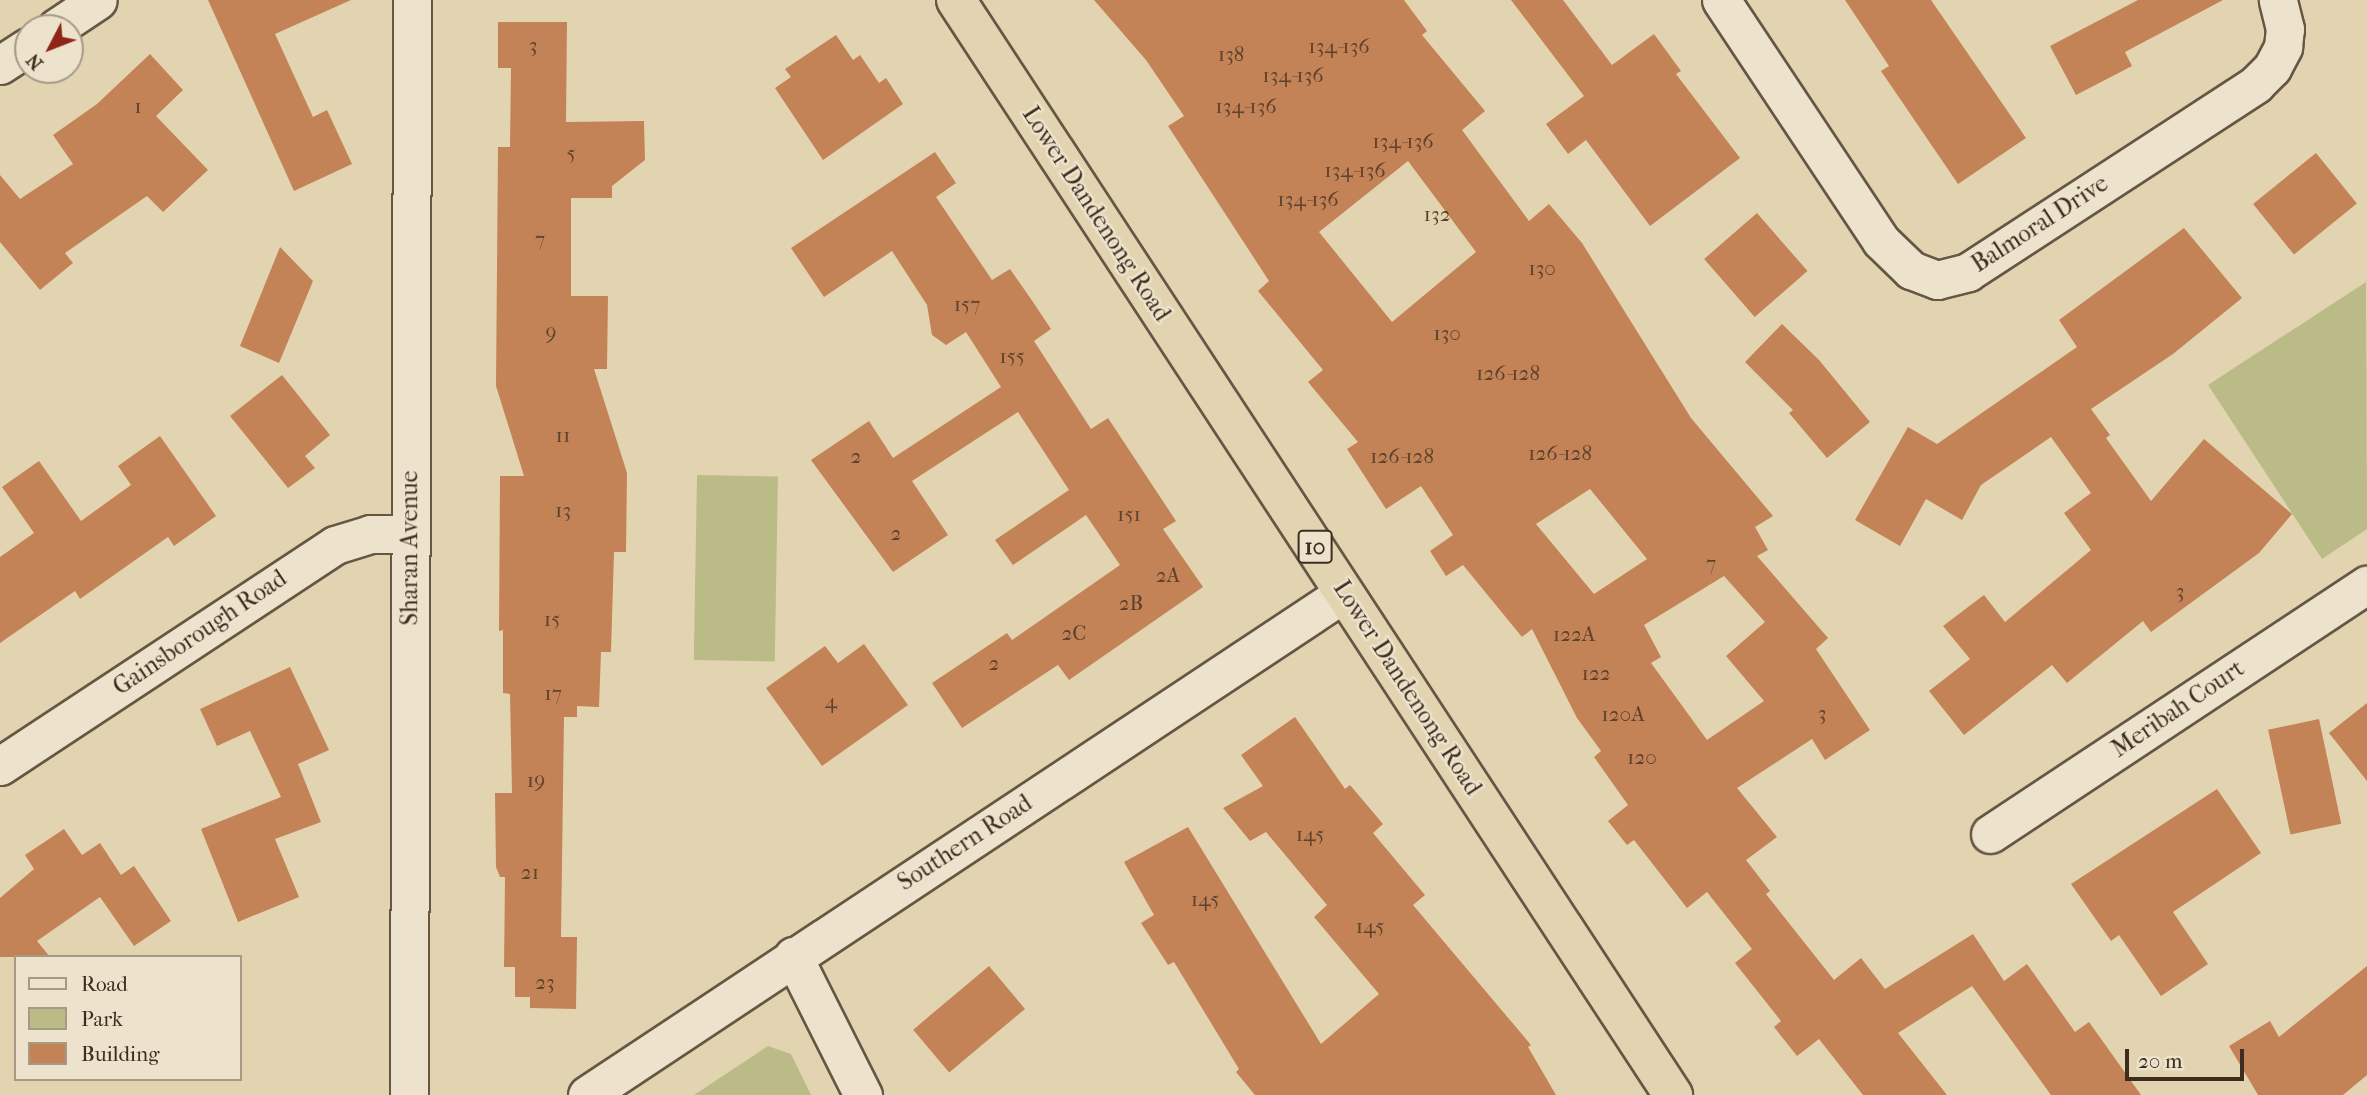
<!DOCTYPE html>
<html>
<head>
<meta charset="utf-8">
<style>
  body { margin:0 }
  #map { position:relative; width:2367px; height:1095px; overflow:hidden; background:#e3d4b1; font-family:"IM FELL French Canon",serif }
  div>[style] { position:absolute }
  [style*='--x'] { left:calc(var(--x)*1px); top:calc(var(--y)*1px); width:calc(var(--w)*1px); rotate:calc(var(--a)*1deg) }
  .green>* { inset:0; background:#bbbb87; transform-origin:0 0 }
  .building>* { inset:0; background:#c38356; transform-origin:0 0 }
  .roads { filter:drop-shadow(2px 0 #665744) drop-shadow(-2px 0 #665744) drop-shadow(0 2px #665744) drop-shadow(0 -2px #665744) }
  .minor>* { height:37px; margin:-18.5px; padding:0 18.5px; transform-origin:18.5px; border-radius:18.5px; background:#ede3cc }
  .trunk>* { height:38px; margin:-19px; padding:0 19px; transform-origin:19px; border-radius:19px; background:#e3d4b1 }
  span { translate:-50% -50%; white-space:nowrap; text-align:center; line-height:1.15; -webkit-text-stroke:5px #ede3cc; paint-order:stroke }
  .number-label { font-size:21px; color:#5e422d }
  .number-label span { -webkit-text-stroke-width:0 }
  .shield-label span { padding:2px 5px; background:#ede3cc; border:2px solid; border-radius:5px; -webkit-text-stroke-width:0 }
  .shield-label { font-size:23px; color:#3c2d1f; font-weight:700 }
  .street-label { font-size:24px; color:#3c2d1f }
  .legend { position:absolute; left:14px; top:955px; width:228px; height:126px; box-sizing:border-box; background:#ede3cc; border:2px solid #a69a87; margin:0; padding:9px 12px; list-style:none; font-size:21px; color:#3c2d1f }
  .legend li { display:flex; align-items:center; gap:14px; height:35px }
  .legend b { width:35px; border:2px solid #a69a87 }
  .north { position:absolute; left:14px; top:14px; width:70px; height:70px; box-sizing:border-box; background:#ede3cc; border:2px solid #a69a87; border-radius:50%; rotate:228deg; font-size:19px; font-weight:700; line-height:28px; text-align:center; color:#3c2d1f }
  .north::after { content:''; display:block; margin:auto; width:24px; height:32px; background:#8f2418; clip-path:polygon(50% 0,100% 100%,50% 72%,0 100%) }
  .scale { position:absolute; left:2125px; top:1049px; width:119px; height:32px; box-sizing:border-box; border:4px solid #3c2d1f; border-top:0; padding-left:9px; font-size:21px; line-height:24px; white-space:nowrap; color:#3c2d1f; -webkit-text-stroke:5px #ede3cc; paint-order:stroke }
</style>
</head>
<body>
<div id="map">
  <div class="green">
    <div style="clip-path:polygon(2366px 282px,2367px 529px,2322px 559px,2208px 385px)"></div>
    <div style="left:697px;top:475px;width:81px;height:185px;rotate:1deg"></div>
    <div style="clip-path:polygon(768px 1046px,791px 1054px,811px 1095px,694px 1095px)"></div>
  </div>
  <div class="building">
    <div style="clip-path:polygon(208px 0,351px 0,275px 34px,313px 117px,327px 110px,352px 164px,294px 191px)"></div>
    <div style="clip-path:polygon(evenodd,1094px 0,1404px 0,1427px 31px,1422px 35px,1485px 111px,1462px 130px,1529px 221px,1549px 204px,1582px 243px,1691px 418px,1773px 516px,1755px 527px,1768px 550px,1757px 556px,1828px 638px,1816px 649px,1870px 730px,1825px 760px,1812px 739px,1737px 788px,1777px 837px,1746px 860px,1770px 891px,1766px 894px,1834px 980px,1861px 958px,1885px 989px,1973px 934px,2004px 981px,2027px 964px,2075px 1032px,2089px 1022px,2141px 1095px,2051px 1095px,1972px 986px,1898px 1033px,1947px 1095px,1863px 1095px,1819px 1039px,1797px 1056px,1774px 1027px,1781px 1021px,1735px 963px,1752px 949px,1707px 892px,1687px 908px,1634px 840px,1627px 845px,1608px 821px,1628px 805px,1594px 757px,1601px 751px,1577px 718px,1532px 629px,1522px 637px,1463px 565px,1446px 576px,1430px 551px,1453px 535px,1421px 486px,1386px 509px,1347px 449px,1358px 442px,1308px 382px,1323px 370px,1258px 291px,1269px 281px,1168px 126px,1184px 116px,1146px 60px,1094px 0,1408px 161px,1476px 252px,1392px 322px,1319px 232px,1408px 161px,1094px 0,1590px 489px,1647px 559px,1594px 594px,1536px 524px,1590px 489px,1094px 0,1724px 576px,1765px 622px,1726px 656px,1764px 701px,1707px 740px,1651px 663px,1661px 657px,1644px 625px,1724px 576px)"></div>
    <div style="clip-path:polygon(1511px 0,1563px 0,1612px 65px,1654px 34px,1681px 71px,1676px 74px,1740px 158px,1650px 226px,1586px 140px,1568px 154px,1546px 124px,1584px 96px)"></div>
    <div style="clip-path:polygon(1845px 0,1931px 0,2026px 138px,1958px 184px,1881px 71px,1889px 66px)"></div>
    <div style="clip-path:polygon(2138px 0,2223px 0,2125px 52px,2132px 66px,2076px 95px,2050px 46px)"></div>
    <div style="clip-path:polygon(498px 22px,567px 22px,566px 122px,644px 121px,645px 160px,612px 186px,612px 198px,571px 198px,571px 296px,608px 296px,607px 369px,594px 369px,627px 473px,626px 552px,614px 552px,611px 652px,601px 652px,599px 707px,577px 706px,577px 717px,564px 717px,561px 937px,577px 937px,576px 1009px,530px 1008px,530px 997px,515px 997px,515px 967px,504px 967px,505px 877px,500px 877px,496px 867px,495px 793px,512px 793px,510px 694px,503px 693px,503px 630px,499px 631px,500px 476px,524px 476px,496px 386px,498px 147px,510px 147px,511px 68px,498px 68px)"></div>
    <div style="clip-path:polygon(836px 35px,853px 60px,860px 55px,879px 83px,886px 78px,903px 104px,823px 160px,775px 88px,791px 77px,785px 69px)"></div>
    <div style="clip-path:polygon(150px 54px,183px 90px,156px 116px,208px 170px,163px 212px,147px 196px,65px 253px,73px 263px,40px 290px,0 242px,0 175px,20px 199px,73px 164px,53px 135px,97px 104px)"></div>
    <div style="clip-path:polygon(935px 152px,956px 183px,936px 197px,992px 280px,1010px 269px,1033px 302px,1051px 329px,1034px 341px,1091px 429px,1108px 418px,1176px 521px,1163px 529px,1203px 587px,1069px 680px,1058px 665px,962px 728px,932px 683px,1007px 633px,1012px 640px,1120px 565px,1086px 515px,1013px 565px,995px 540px,1069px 490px,1018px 412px,912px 481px,948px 535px,893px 572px,811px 460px,869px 421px,893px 458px,1001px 387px,966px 332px,946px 345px,932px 335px,927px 305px,892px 251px,824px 297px,791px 248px)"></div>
    <div style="left:2316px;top:153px;width:65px;height:81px;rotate:51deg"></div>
    <div style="left:1757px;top:213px;width:77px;height:70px;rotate:49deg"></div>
    <div style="clip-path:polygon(2184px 228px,2242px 298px,2173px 354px,2091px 409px,2110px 435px,2106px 438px,2151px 501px,2204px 439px,2292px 514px,2259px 553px,2151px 632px,2143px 621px,2067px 683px,2052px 665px,1964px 735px,1929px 691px,1970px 659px,1943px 626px,1984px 595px,2005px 622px,2091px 550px,2064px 513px,2091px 493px,2051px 437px,1981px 485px,1962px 520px,1926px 499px,1900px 546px,1855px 520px,1908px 427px,1937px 444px,2077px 347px,2059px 320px)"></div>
    <div style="clip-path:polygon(280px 247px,313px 281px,279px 363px,240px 346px)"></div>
    <div style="clip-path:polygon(1782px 324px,1819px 360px,1870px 422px,1827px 458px,1789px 413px,1793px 410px,1745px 362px)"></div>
    <div style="clip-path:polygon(282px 375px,330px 435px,305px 456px,315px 468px,288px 488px,230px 416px)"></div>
    <div style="clip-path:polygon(160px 436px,216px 516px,174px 546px,168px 537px,80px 599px,75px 591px,0 643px,0 557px,34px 533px,2px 487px,39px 461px,81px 521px,131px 485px,118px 466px)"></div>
    <div style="clip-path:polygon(864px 644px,908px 705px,822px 766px,766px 688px,825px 646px,838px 663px)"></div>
    <div style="clip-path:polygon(290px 667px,329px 750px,298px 764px,321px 822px,275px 839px,299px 897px,238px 922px,201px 829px,281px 797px,250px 731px,217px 746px,200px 709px)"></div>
    <div style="clip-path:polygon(2367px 703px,2367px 781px,2329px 733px)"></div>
    <div style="clip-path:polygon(1295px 717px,1345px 789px,1350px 785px,1383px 824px,1373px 833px,1425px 895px,1413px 905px,1531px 1045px,1528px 1047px,1556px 1095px,1255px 1095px,1236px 1072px,1239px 1069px,1174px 962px,1168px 965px,1141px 923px,1154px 915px,1124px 862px,1188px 827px,1321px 1044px,1379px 994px,1314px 917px,1327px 905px,1266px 832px,1250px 841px,1223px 808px,1263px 786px,1241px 755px)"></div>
    <div style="left:2319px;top:719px;width:107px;height:52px;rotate:78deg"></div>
    <div style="clip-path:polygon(2217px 789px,2261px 853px,2173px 912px,2208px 964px,2161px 996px,2119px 935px,2111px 941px,2071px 884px)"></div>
    <div style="clip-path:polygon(64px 829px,82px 855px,100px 843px,121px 875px,134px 866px,171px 921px,134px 946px,100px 897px,37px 941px,50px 957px,0 957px,0 898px,34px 869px,25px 855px)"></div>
    <div style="left:989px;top:966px;width:56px;height:99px;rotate:50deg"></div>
    <div style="clip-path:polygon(2367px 966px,2367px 1075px,2343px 1095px,2258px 1095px,2229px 1046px,2270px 1021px,2279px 1037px)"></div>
  </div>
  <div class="roads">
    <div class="minor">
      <div style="--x:1721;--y:0;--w:289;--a:56.4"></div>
      <div style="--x:1881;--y:241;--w:42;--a:44"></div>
      <div style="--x:1911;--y:270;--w:28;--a:21"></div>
      <div style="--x:1937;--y:280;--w:32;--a:-14"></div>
      <div style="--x:1968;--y:272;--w:344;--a:-33.1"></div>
      <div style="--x:2256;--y:84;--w:23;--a:-45"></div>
      <div style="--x:2272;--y:68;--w:24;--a:-62"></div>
      <div style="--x:2283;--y:47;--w:18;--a:-84"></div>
      <div style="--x:2285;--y:29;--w:30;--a:-104"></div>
      <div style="--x:56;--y:28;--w:50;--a:-33.7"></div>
      <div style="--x:0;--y:65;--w:33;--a:-33"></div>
      <div style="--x:0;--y:766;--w:401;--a:-33.4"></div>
      <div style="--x:335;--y:545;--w:37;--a:-17"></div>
      <div style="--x:370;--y:534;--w:40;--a:0"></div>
      <div style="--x:1990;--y:834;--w:452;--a:-33.5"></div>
      <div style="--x:793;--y:956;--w:156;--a:63.3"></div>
      <div style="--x:409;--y:1095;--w:1095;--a:-89.84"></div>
      <div style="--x:587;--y:1095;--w:908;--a:-33.55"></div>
    </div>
    <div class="trunk">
      <div style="--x:956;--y:0;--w:1309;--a:56.78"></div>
    </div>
  </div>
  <div class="number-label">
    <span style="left:533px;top:45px">3</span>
    <span style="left:1339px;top:46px">134-136</span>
    <span style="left:1231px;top:54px">138</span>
    <span style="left:1293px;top:75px">134-136</span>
    <span style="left:138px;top:106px">1</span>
    <span style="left:1246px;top:106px">134-136</span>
    <span style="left:1403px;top:141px">134-136</span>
    <span style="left:571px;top:153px">5</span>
    <span style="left:1355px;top:170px">134-136</span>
    <span style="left:1308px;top:199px">134-136</span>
    <span style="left:1437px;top:214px">132</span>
    <span style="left:540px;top:239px">7</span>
    <span style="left:1542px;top:268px">130</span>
    <span style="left:967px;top:304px">157</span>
    <span style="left:551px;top:332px">9</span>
    <span style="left:1447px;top:333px">130</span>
    <span style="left:1012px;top:356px">155</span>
    <span style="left:1508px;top:373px">126-128</span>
    <span style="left:563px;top:435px">11</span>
    <span style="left:1560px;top:453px">126-128</span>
    <span style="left:856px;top:456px">2</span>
    <span style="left:1402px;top:456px">126-128</span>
    <span style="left:563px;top:510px">13</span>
    <span style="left:1129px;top:514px">151</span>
    <span style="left:896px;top:533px">2</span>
    <span style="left:1711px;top:563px">7</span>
    <span style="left:1168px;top:575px">2A</span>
    <span style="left:2180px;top:591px">3</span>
    <span style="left:1131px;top:603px">2B</span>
    <span style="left:552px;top:619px">15</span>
    <span style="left:1074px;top:633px">2C</span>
    <span style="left:1574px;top:634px">122A</span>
    <span style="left:994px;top:663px">2</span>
    <span style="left:1596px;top:673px">122</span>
    <span style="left:553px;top:693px">17</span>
    <span style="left:831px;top:701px">4</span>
    <span style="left:1822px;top:713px">3</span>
    <span style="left:1623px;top:714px">120A</span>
    <span style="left:1642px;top:757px">120</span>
    <span style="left:536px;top:780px">19</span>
    <span style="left:1310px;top:834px">145</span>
    <span style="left:530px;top:872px">21</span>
    <span style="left:1205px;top:899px">145</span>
    <span style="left:1370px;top:926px">145</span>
    <span style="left:545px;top:982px">23</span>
  </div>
  <div class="shield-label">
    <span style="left:1315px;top:547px">10</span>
  </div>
  <div class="street-label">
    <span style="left:1096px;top:214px;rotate:57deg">Lower Dandenong Road</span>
    <span style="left:2040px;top:224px;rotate:-33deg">Balmoral Drive</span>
    <span style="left:410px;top:548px;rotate:-90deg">Sharan Avenue</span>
    <span style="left:200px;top:633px;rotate:-34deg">Gainsborough Road</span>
    <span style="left:1407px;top:688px;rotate:57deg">Lower Dandenong Road</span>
    <span style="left:2178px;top:709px;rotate:-34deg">Meribah Court</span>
    <span style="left:965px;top:843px;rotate:-33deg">Southern Road</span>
  </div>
  <ul class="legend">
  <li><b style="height:9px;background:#ede3cc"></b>Road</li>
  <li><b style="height:19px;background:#bbbb87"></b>Park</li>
  <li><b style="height:19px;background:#c38356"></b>Building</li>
  </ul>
  <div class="north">N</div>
  <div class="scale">20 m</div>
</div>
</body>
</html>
